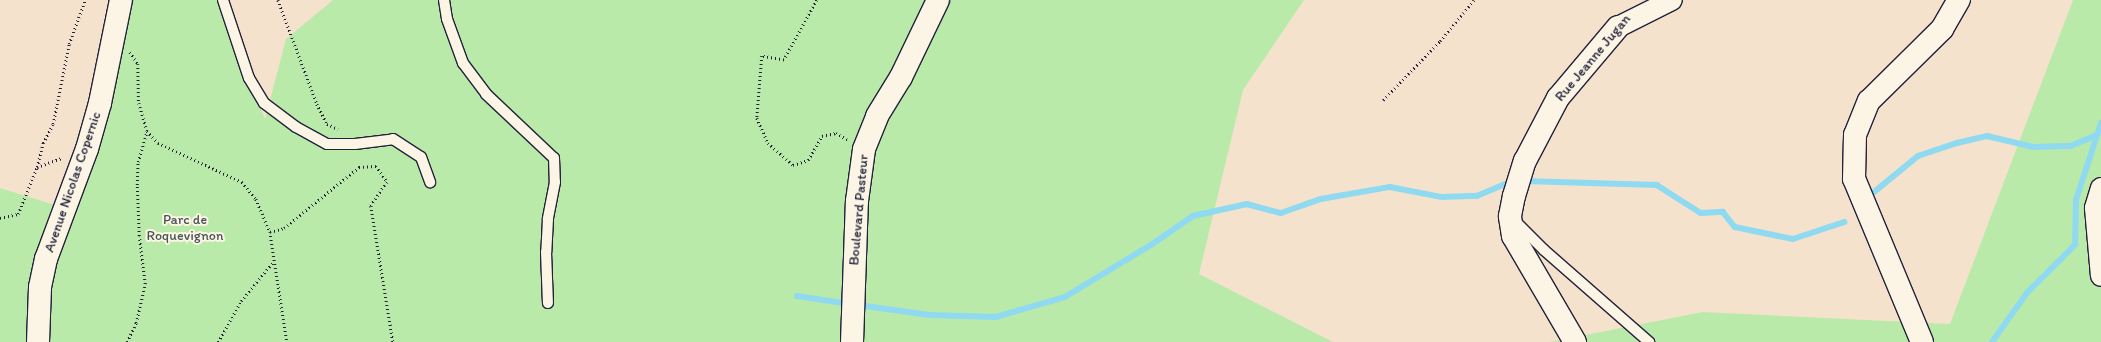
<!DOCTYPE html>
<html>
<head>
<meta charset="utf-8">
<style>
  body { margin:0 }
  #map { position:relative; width:2101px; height:342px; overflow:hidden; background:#f5e2cd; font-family:Itim,sans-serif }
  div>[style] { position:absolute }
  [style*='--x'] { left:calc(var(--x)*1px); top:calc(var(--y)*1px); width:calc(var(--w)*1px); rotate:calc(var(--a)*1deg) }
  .green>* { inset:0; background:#baeaa9 }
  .stream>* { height:5.5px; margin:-2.75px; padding:0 2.75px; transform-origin:2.75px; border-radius:2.75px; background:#8fdaf0 }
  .path>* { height:2.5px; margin-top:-1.25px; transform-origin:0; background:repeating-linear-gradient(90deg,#22223b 0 1px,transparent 0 4px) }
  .roads { filter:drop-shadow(1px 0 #22223b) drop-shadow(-1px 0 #22223b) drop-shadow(0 1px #22223b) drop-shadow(0 -1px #22223b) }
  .service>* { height:10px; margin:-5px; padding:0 5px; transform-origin:5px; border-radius:5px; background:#fcf5e5 }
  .minor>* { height:20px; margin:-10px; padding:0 10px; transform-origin:10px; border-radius:10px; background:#fcf5e5 }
  .tertiary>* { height:22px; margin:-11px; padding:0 11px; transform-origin:11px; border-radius:11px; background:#fcf5e5 }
  .secondary>* { height:22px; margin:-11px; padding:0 11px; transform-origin:11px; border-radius:11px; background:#fcf5e5 }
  span { translate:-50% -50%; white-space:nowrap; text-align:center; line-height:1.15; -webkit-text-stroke:4px #fcf5e5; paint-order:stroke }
  .street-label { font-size:14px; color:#22223b }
  .park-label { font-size:14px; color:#485456 }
</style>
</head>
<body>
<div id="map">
  <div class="green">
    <div style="clip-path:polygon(125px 0,218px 0,265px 119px,286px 39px,333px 0,1304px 0,1243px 90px,1199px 274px,1333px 342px,0 342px,0 188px,71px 210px)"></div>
    <div style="clip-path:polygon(2073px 0,2101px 0,2101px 342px,1550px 342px,1703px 312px,1950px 324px)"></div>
  </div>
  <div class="stream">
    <div style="--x:1524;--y:181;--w:133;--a:1.7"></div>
    <div style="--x:1657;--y:185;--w:52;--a:32.5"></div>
    <div style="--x:1701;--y:213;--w:22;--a:-3"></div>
    <div style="--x:1723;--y:212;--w:19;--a:51"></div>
    <div style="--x:1735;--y:227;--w:59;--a:11.7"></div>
    <div style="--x:1793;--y:239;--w:54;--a:-18.4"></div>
    <div style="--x:1873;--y:193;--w:58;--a:-39.4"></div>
    <div style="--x:1918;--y:156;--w:41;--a:-18.4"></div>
    <div style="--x:1957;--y:143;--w:31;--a:-13"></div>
    <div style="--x:1987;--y:136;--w:48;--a:13.2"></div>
    <div style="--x:2034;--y:147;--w:37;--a:-2"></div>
    <div style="--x:2071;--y:146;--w:26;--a:-23"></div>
    <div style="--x:797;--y:296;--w:54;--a:8.6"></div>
    <div style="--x:858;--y:305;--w:72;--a:8"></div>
    <div style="--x:929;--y:315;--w:67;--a:1.7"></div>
    <div style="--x:996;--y:317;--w:72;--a:-16.2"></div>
    <div style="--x:1065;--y:297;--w:104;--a:-31.2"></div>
    <div style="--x:1154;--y:243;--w:47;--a:-34.7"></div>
    <div style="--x:1193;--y:216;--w:55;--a:-12.5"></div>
    <div style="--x:1247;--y:204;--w:35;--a:15"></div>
    <div style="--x:1281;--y:213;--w:42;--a:-19.3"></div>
    <div style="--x:1321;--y:199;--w:70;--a:-9.9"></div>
    <div style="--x:1390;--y:187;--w:53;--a:10.9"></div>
    <div style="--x:1442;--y:197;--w:35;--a:-2"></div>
    <div style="--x:1477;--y:196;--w:39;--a:-23"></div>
    <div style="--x:1992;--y:342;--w:60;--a:-54.5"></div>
    <div style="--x:2027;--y:293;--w:68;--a:-45"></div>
    <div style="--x:2075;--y:245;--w:45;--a:-88.7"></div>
    <div style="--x:2076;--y:200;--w:81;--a:-72"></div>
  </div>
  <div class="path">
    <div style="--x:278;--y:0;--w:111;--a:69.4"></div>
    <div style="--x:317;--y:104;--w:22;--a:63"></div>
    <div style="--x:327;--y:124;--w:12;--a:24"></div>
    <div style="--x:817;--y:0;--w:68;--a:118.8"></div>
    <div style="--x:784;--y:60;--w:22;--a:-170"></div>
    <div style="--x:762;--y:56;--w:62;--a:94.6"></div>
    <div style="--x:757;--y:118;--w:27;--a:66"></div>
    <div style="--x:768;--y:143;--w:33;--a:41"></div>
    <div style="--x:793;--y:165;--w:16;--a:-18"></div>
    <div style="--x:808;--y:160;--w:28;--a:-60"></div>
    <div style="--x:822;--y:136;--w:14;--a:-12"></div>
    <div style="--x:836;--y:133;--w:14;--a:30"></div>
    <div style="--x:130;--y:52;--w:14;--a:56"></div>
    <div style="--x:138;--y:64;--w:39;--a:89"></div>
    <div style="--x:139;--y:103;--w:29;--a:74"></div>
    <div style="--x:147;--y:131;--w:16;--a:47"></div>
    <div style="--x:158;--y:143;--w:93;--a:24.9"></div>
    <div style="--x:242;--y:182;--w:22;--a:51"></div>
    <div style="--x:256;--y:199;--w:36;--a:67"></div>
    <div style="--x:270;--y:232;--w:15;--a:-16"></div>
    <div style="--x:284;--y:228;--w:97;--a:-39.1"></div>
    <div style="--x:359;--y:167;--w:17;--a:-3"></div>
    <div style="--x:376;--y:166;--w:19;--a:55"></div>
    <div style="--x:387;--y:182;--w:29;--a:124"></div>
    <div style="--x:371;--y:206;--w:138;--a:80.8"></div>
    <div style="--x:1383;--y:100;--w:82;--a:-46"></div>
    <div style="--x:1440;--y:41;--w:53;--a:-50.3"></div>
    <div style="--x:37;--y:167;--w:25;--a:-76"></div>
    <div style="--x:43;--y:143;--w:21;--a:-62"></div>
    <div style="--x:53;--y:124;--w:82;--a:-78.7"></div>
    <div style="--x:69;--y:44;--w:47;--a:-70"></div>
    <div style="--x:0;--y:218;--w:18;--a:-13"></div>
    <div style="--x:18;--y:214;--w:51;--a:-68"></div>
    <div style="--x:37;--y:167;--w:27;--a:-20"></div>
    <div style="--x:270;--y:232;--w:111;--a:81.2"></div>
    <div style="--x:127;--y:342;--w:21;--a:-65"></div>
    <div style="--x:136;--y:323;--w:40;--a:-77"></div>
    <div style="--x:145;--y:284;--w:48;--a:-97.1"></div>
    <div style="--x:139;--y:236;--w:51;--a:-92.2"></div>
    <div style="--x:137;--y:185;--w:23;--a:-88"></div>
    <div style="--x:138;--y:162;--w:32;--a:-74"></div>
    <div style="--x:218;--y:342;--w:47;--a:-60.7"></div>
    <div style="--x:241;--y:301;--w:50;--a:-50.6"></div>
  </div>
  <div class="roads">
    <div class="service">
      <div style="--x:223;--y:0;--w:82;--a:71.6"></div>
      <div style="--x:249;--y:78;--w:29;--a:59"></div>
      <div style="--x:264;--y:103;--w:40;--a:37"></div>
      <div style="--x:296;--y:127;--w:35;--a:29"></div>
      <div style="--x:327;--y:144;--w:28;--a:0"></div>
      <div style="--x:355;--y:144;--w:38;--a:-7"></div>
      <div style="--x:393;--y:139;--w:33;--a:33"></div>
      <div style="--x:421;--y:157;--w:27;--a:70"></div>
      <div style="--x:444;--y:0;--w:19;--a:81"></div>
      <div style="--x:447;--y:19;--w:47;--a:70"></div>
      <div style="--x:463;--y:63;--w:39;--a:53"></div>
      <div style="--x:486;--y:94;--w:93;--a:43.3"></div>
      <div style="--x:554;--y:158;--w:24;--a:88"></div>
      <div style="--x:555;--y:182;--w:38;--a:101"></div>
      <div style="--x:548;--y:219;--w:33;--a:93"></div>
      <div style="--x:546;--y:252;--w:51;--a:87.8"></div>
      <div style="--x:1515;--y:221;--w:41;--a:45"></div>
      <div style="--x:1544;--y:250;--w:140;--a:41.2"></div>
    </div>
    <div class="minor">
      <div style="--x:1618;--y:27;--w:60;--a:-26.6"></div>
      <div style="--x:2101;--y:188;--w:21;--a:107"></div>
      <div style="--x:2095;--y:208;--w:68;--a:85"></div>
    </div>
    <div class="tertiary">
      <div style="--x:38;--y:342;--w:55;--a:-87.9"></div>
      <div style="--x:40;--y:287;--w:29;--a:-78"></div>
      <div style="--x:46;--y:259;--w:117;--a:-69.6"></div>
      <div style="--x:87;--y:149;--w:48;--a:-74.2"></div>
      <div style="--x:100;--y:103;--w:105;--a:-78.5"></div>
      <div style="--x:1575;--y:342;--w:123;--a:-120.3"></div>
      <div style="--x:1513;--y:236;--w:20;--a:-99"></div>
      <div style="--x:1510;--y:216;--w:20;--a:-79"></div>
      <div style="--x:1514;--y:196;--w:37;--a:-73"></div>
      <div style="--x:1525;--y:161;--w:71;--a:-62.4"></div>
      <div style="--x:1558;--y:98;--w:93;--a:-49.8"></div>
    </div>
    <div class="secondary">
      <div style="--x:852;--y:342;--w:141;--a:-88"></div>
      <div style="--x:857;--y:201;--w:52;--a:-82.3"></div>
      <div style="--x:864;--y:149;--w:35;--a:-68"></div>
      <div style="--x:877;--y:116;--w:46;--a:-58.4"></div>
      <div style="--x:901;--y:77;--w:85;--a:-64.3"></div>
      <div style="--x:1922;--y:342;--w:177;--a:-112.6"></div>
      <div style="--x:1854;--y:179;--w:44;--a:-88.7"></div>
      <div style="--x:1855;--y:135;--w:37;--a:-68"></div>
      <div style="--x:1869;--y:101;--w:103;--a:-44.6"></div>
      <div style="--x:1942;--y:29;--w:34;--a:-60"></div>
    </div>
  </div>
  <div class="street-label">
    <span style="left:1593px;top:58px;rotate:-50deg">Rue Jeanne Jugan</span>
    <span style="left:73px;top:182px;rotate:-71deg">Avenue Nicolas Copernic</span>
    <span style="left:859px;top:210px;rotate:-85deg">Boulevard Pasteur</span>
  </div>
  <div class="park-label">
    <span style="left:185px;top:228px">Parc de<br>Roquevignon</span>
  </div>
</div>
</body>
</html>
